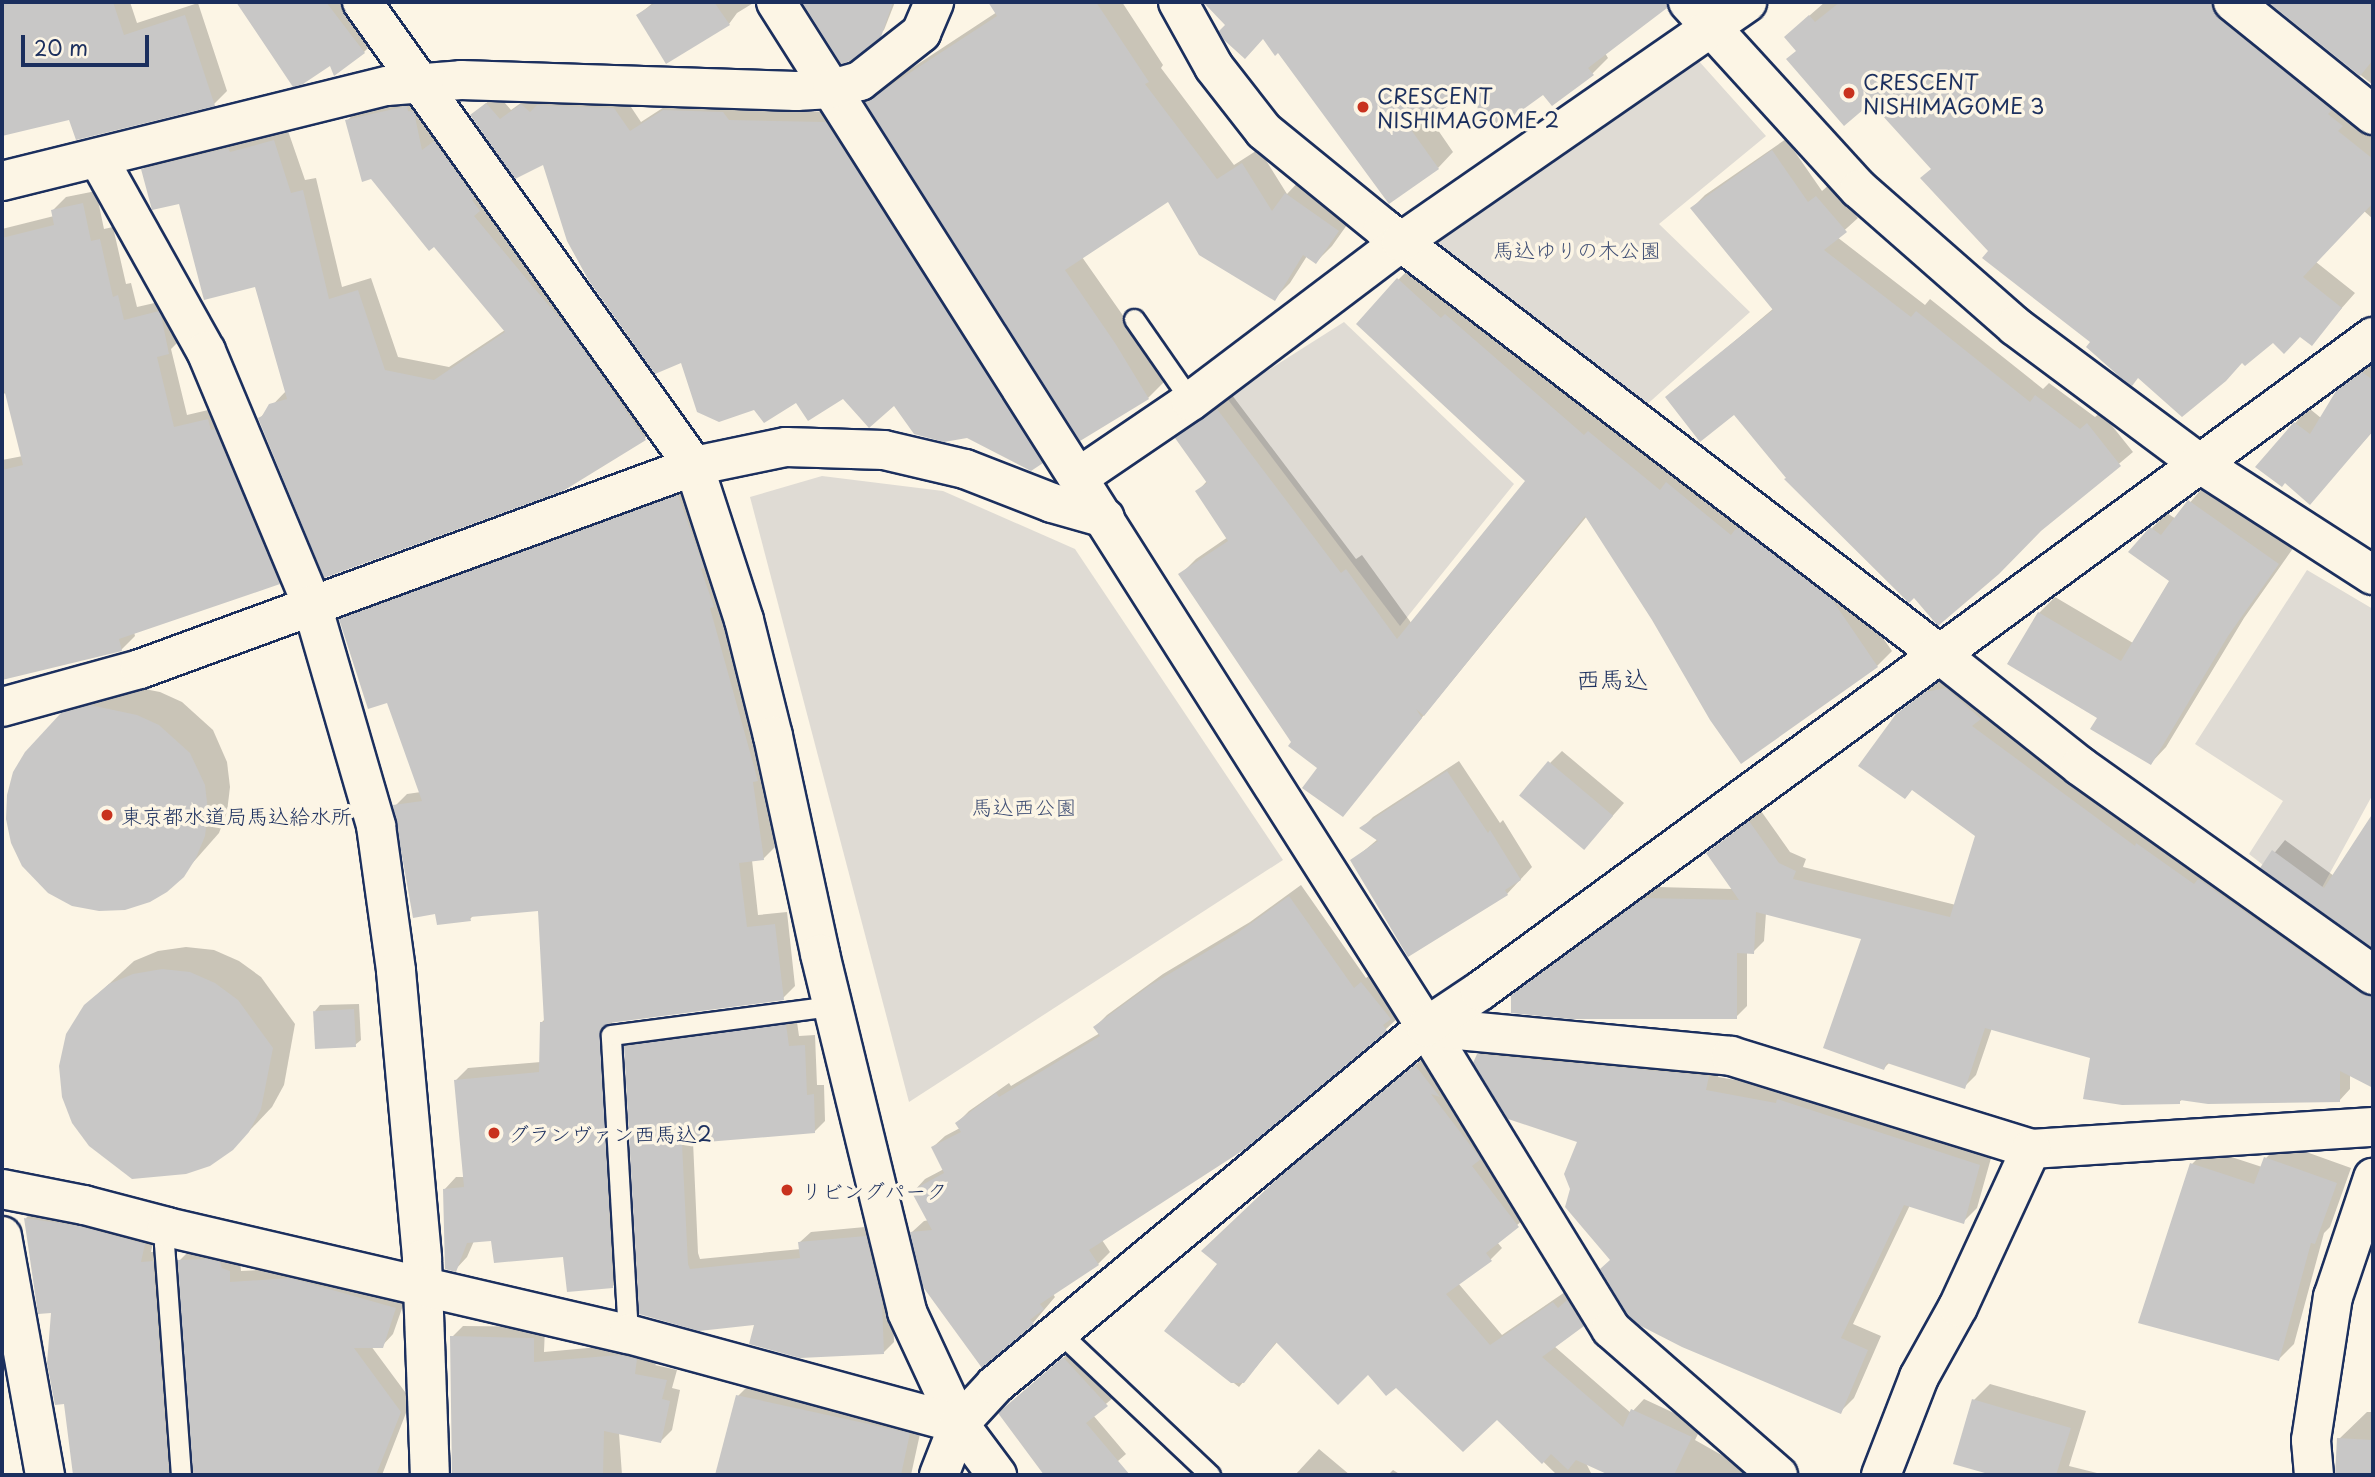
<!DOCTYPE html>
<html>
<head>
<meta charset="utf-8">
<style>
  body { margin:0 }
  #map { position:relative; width:2375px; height:1477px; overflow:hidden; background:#fcf5e5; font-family:"Playpen Sans","Klee One",sans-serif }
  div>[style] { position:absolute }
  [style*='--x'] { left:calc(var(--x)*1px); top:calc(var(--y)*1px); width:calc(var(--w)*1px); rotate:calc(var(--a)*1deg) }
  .green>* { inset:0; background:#dfdbd4 }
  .shadow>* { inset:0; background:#0003 }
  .building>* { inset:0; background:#c8c7c6; transform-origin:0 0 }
  .roads { filter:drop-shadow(2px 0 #1b2f5e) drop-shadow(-2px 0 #1b2f5e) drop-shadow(0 2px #1b2f5e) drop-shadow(0 -2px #1b2f5e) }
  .lane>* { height:19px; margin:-9.5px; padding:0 9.5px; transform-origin:9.5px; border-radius:9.5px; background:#fcf5e5 }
  .street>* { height:38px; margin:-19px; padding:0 19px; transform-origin:19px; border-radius:19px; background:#fcf5e5 }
  .secondary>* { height:38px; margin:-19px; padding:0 19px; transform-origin:19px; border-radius:19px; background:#fcf5e5 }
  .dots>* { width:19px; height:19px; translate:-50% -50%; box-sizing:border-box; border:4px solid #fcf5e5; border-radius:50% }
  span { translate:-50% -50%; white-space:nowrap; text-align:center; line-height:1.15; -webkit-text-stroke:7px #fcf5e5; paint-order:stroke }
  .poi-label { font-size:21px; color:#1b2f5e }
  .left { translate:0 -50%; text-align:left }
  .park-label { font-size:21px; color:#425176 }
  .quarter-label { font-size:24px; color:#1b2f5e }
  .frame { position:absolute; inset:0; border:4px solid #1b2f5e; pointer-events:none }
  .scale { position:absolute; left:21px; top:35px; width:128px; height:32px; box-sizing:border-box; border:4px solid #1b2f5e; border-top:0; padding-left:9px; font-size:21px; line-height:24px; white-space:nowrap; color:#1b2f5e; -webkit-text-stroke:5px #fcf5e5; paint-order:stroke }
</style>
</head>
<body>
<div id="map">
  <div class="green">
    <div style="clip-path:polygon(1697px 59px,1766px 136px,1659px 224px,1750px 312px,1643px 408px,1432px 246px)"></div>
    <div style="clip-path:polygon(1344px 322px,1514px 484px,1400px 626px,1226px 397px)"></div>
    <div style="clip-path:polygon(822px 476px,943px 491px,1075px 549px,1283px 860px,909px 1102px,750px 497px)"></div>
    <div style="clip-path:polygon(2307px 570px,2373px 609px,2373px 794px,2313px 904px,2249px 854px,2283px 801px,2195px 744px)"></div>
  </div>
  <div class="shadow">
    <div style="clip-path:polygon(2px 2px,130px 2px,137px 23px,198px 3px,227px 91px,214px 104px,70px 117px,2px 135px)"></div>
    <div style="clip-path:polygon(236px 2px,345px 2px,374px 42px,364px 52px,330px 63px,245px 12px)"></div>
    <div style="clip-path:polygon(654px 2px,755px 2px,737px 13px,729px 24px,638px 15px)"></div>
    <div style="clip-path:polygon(804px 2px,895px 2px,884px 30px,842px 62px)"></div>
    <div style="clip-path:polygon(990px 2px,1122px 2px,1163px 65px,1161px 68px,1234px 165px,1259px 149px,1287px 194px,1302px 178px,1354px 215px,1332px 246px,1316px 262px,1307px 256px,1290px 283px,1274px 299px,1168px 200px,1082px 257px,1131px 327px,1164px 382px,1148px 398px,868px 102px,883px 87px,997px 12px)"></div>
    <div style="clip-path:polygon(1204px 2px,1665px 2px,1666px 3px,1605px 53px,1608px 58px,1592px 74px,1543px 93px,1466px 92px,1429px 117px,1453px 152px,1438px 168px,1264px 37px,1228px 25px)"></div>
    <div style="clip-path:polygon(1825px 2px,1892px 2px,1997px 121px,2030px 92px,1952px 2px,2231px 2px,2373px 115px,2373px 219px,2364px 211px,2316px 262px,2355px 293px,2311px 343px,2301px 335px,2273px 341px,2243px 362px,2139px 377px,2092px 342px,1990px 250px,1933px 168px,1871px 100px,1798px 50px,1801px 23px)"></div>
    <div style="clip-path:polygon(2270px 2px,2373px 2px,2373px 85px)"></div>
    <div style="clip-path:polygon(497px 94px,511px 110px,532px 95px,541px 102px,549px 96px,625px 98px,641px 122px,675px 100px,734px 102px,739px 110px,837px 112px,1052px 452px,1042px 462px,967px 436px,894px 404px,844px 397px,755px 407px,682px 361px,544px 163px,472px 115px)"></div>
    <div style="clip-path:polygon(427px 99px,435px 139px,449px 129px,658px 425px,645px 438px,562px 489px,260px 418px,286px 391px,256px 285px,181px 202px,143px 170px,156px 156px,287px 128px,305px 180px,316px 178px,342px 287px,371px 278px,398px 357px,449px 367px,505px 330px,347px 121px,360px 107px)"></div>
    <div style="clip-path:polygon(1786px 139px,1822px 191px,1830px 184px,1858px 218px,1837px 237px,1925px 305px,1930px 299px,2043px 389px,2049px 383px,2095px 417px,2101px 412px,2133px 452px,2041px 529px,1914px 596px,1789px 477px,1735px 413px,1667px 398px,1774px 308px,1692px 208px,1705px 195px)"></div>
    <div style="clip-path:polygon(96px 191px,104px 229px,113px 227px,126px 284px,131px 283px,137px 307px,172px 299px,181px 339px,171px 349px,187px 415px,221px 407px,292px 570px,279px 583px,134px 632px,135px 636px,121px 650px,2px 677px,2px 460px,23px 456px,7px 393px,2px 394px,2px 229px,54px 216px,53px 210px,66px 197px)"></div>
    <div style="clip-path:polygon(1413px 265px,1461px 300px,1600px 421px,1604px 417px,1845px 583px,1892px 651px,1877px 666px,1654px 620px,1587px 516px,1343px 814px,1320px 768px,1293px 742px,1180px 575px,1196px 559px,1228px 537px,1197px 492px,1207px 481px,1177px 438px,1192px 423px,1232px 395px,1356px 559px,1362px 555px,1412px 624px,1528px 481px,1398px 280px)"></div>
    <div style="clip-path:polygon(2373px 362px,2373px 431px,2310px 502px,2286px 481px,2258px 466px,2303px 414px,2310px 409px,2321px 418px,2337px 392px)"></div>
    <div style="clip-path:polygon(690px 484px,765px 772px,775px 847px,763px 859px,752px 860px,758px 915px,787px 912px,795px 986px,783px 998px,612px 1021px,625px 1274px,612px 1287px,565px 1255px,493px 1239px,474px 1241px,467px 1257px,455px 1270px,444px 1190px,456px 1177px,465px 1177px,456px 1080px,468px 1068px,541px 1062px,542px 1022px,545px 1019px,540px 909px,474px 915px,470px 919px,395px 806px,407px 794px,421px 792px,388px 701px,341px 620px,353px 608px)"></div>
    <div style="clip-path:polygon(2205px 485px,2294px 547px,2244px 618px,2166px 747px,2151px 763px,2099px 717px,2009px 663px,2039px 613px,2055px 597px,2133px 643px,2171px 581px,2152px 528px,2167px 513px,2176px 519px)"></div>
    <div style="clip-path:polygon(1958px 677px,1990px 707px,1983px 714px,2147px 835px,2373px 982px,2373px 1086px,2350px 1075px,2350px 1089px,2339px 1101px,2183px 1099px,2179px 1102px,2092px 1056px,1992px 1028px,1976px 1075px,1964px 1087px,1890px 1062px,1884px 1068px,1864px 938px,1766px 913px,1764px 941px,1753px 952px,1747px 952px,1747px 1006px,1736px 1017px,1513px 996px,1657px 887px,1733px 889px,1708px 853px,1761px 811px,1790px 852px,1806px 859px,1803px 867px,1956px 905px,1977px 835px,1897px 715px,1938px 682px)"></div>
    <div style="clip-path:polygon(114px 683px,160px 692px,182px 702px,213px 730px,227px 762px,230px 787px,227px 812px,219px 833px,182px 875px,62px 715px,86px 691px)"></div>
    <div style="clip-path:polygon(1562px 751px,1624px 803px,1595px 836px,1550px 763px)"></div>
    <div style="clip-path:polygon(1459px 761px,1500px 823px,1503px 820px,1532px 867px,1507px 894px,1353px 860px,1378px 839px,1362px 828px,1373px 817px)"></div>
    <div style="clip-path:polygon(2373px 816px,2373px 946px,2263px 867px,2285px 840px,2334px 876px)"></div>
    <div style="clip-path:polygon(1301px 885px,1366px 978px,1374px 972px,1401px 1006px,1394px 1013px,1398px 1018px,1386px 1029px,1244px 1147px,1102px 1240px,1110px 1252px,1098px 1264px,1053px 1294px,1055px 1297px,1033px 1323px,912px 1232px,924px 1221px,929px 1220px,914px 1191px,925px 1179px,944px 1169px,933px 1147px,945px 1136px,960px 1128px,957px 1123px,969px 1111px,1009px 1083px,1011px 1086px,1100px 1033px,1095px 1027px,1107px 1015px,1163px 974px,1250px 922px)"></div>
    <div style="clip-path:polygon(186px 947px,214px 950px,239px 961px,261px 977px,295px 1024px,284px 1085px,272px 1107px,232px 1149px,85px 1006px,134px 961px,158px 951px)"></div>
    <div style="clip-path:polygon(359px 1004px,361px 1040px,355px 1045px,315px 1011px,320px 1005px)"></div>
    <div style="clip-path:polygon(796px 1015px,799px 1036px,815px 1035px,817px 1085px,824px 1085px,825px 1121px,814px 1132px,693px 1141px,698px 1253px,700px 1259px,801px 1249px,800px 1242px,811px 1232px,876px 1226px,892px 1289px,894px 1342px,884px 1352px,756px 1323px,699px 1329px,626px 1046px,636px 1036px)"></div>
    <div style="clip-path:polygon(1493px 1041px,1722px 1062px,1718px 1077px,1789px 1089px,1993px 1151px,1977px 1208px,1963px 1222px,1910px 1205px,1853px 1324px,1881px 1336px,1854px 1398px,1840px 1412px,1612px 1260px,1580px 1141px,1479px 1055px)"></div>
    <div style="clip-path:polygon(1427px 1055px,1529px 1215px,1497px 1242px,1502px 1248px,1491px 1259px,1458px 1283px,1502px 1335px,1565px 1292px,1594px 1314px,1554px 1346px,1631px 1413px,1644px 1399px,1702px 1426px,1695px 1440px,1757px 1475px,1613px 1475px,1586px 1463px,1592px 1475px,1557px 1475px,1497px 1417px,1396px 1386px,1368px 1373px,1278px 1341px,1239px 1387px,1167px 1331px,1290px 1168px)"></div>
    <div style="clip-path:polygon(2281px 1143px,2351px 1168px,2330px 1227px,2324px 1233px,2294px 1344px,2279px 1359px,2192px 1164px,2207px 1149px,2262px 1167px,2266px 1158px)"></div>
    <div style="clip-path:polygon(37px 1207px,155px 1233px,151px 1252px,164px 1251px,187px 1475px,75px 1475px,53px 1312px,40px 1312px,26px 1218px)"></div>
    <div style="clip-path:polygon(190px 1250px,240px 1260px,241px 1271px,303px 1268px,406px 1297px,393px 1334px,382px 1346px,371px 1346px,411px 1400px,382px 1475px,193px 1475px,179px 1261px)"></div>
    <div style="clip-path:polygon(463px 1326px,545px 1327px,544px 1352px,632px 1344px,661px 1359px,655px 1365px,677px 1370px,672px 1388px,680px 1390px,672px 1430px,661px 1441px,619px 1433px,622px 1475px,453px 1475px,452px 1337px)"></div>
    <div style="clip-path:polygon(1071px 1351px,1114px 1397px,1093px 1415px,1126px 1454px,1102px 1475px,1048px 1475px,1001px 1414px)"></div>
    <div style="clip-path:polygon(752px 1382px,923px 1420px,911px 1475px,717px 1475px,738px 1396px)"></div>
    <div style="clip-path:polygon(1990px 1384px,2086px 1411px,2069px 1466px,2105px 1475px,1988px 1475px,1974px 1400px)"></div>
    <div style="clip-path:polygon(2373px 1391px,2373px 1475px,2337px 1475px,2339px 1439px,2367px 1412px,2372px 1412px)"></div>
    <div style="clip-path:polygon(1319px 1449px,1350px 1475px,1295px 1475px)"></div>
    <div style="clip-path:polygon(1393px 1470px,1401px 1475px,1388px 1475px)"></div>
  </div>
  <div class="building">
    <div style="clip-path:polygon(2px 2px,113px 2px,124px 35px,185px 15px,215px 106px,76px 140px,69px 120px,2px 136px)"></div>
    <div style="clip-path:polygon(236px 2px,326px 2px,365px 53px,334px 76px,330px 66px,303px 84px,293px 87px)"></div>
    <div style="clip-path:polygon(657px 2px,714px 2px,730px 25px,666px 64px,636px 15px)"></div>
    <div style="clip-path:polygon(802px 2px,893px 2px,881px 37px,850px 61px,841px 64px)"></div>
    <div style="clip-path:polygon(988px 2px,1096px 2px,1149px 82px,1145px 84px,1217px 179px,1242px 163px,1272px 211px,1285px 193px,1339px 231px,1316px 264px,1303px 255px,1275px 301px,1199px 255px,1168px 202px,1065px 270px,1115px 343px,1149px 399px,1080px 441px,865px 102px,997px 16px)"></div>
    <div style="clip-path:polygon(1203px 2px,1667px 2px,1667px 8px,1588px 68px,1594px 75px,1552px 106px,1543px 95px,1493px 131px,1465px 94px,1412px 131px,1439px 169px,1389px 204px,1278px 53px,1275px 56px,1263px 39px,1245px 59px,1224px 40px,1219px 31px,1225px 25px)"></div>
    <div style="clip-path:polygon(1840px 2px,2212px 2px,2219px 19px,2332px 110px,2328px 114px,2343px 126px,2338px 131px,2373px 159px,2373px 203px,2303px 277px,2342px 308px,2312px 346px,2300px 337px,2284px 354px,2273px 343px,2245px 366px,2242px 363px,2226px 381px,2182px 417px,2138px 378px,2132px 386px,2120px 377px,2086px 347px,2090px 342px,1982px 258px,1988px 251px,1920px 178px,1931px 169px,1871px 103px,1844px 126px,1786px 59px,1796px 51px,1784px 37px,1809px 15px,1815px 22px)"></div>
    <div style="clip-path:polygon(2268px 2px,2373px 2px,2373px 60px,2360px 76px)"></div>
    <div style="clip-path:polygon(486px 103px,500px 119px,521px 104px,530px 112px,537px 105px,614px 108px,630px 131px,663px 110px,723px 112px,729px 120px,826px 122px,1043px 463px,1031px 471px,967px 438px,944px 442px,914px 434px,894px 406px,869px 428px,843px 399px,808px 421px,796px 403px,764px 423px,754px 410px,719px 422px,697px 412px,681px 363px,655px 374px,589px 281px,567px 241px,543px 165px,515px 179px,470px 115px)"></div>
    <div style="clip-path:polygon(407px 106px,408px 111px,414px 112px,422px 150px,434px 141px,475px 198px,472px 200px,480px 211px,474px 216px,571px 332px,646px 440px,563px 491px,324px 578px,258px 418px,262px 416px,269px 404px,287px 399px,255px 287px,204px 300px,179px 204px,152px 210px,141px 169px,228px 148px,230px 152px,274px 140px,291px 193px,303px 190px,329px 299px,358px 290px,385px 370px,434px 380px,505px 332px,434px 247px,429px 251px,371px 179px,362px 182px,345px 120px)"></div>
    <div style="clip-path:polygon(1772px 150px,1808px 202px,1816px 196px,1847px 232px,1824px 250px,1911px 317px,1916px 311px,2030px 402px,2035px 395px,2080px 429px,2087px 423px,2121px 466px,2041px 531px,1999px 574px,1938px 626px,1914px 598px,1909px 603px,1784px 479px,1786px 478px,1734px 415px,1700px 442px,1665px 397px,1773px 310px,1690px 208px)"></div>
    <div style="clip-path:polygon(83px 203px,91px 241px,100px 239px,113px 297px,118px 295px,124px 320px,159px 311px,161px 315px,169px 354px,157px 357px,174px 427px,208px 419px,211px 430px,215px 429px,280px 584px,119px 639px,122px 651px,2px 680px,2px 470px,23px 465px,2px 381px,2px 238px,54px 225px,51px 210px)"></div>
    <div style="clip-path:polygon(1397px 278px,1441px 318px,1445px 314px,1584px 435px,1588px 431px,1660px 490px,1666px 482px,1731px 535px,1737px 527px,1831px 598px,1878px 667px,1741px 764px,1710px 720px,1652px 620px,1585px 516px,1424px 716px,1416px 709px,1422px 718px,1343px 817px,1302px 788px,1317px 768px,1288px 746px,1291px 742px,1178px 574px,1228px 541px,1195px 491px,1207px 483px,1175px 438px,1217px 409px,1341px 573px,1346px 569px,1397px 639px,1525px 481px,1356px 324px)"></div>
    <div style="clip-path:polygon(2362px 372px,2373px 380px,2373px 431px,2310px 505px,2285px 483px,2282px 487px,2255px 467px,2294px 422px,2310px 434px,2336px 391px)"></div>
    <div style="clip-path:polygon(678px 495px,704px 568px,701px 569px,714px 607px,710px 608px,758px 781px,753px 782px,764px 860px,739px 863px,747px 927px,775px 924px,784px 1000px,609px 1023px,600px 1029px,613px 1288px,567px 1292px,563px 1257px,494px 1263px,491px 1241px,467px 1243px,456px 1272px,445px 1269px,443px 1189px,464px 1187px,454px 1080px,539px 1072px,540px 1022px,544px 1022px,538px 911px,470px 917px,471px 921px,437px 925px,435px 914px,413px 918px,393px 805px,422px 801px,387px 703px,368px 709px,339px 619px)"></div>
    <div style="clip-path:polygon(2188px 500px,2279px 564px,2228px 636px,2151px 765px,2090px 729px,2097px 718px,2007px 664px,2038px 612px,2121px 661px,2169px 581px,2128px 552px,2150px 527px,2161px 535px)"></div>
    <div style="clip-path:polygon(1946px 688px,1981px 719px,1972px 726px,2135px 846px,2136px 843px,2194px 884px,2198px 879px,2360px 993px,2373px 996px,2373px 1088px,2340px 1071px,2340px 1102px,2208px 1104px,2180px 1100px,2180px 1104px,2122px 1105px,2083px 1099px,2090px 1058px,1985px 1028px,1965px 1089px,1887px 1063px,1884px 1070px,1823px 1048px,1861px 939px,1756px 912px,1754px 954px,1737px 953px,1737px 1019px,1571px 1019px,1511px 1013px,1511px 995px,1644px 898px,1739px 900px,1706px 853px,1749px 821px,1779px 863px,1796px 871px,1793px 879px,1950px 917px,1975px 836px,1912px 790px,1905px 799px,1858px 766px,1896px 714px,1925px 692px)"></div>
    <div style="clip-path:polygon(90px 705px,137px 715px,159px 725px,190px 753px,205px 785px,208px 811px,205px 836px,196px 858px,184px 877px,167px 892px,150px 902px,125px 910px,99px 911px,72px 906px,48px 893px,22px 866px,11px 843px,6px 819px,7px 795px,13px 772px,25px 752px,61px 713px)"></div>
    <div style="left:1548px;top:761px;width:85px;height:45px;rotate:40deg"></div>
    <div style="clip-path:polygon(1447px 771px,1488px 833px,1490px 830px,1521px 880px,1505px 890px,1508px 895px,1408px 957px,1350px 860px,1378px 841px,1359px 828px)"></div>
    <div style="clip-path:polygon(2373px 813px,2373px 948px,2260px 868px,2272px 850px,2324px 888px)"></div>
    <div style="clip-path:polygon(1289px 896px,1354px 988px,1361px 982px,1391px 1019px,1383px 1025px,1387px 1031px,1245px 1149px,1089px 1250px,1099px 1265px,1040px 1304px,1044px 1309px,1030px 1320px,1034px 1324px,982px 1368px,923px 1287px,910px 1232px,932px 1230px,911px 1191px,944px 1173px,931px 1147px,961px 1132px,955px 1123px,996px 1093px,999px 1097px,1100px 1036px,1093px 1027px,1149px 986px,1236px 934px)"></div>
    <div style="clip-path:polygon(162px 969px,190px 972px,215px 983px,238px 1000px,273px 1048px,261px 1109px,249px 1132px,233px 1150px,210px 1166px,186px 1174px,132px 1179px,89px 1146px,72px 1123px,62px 1097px,59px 1066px,66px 1034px,84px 1005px,109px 984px,133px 974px)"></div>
    <div style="left:354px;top:1009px;width:38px;height:41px;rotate:87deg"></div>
    <div style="clip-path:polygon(786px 1024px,789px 1046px,805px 1045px,807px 1095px,814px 1094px,815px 1133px,682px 1144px,688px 1264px,690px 1269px,800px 1258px,798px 1242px,866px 1236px,882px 1301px,884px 1354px,800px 1358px,749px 1344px,754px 1325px,699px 1331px,639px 1314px,624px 1046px)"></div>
    <div style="clip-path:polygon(1477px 1054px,1709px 1076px,1706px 1090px,1776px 1103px,1777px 1099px,1980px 1165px,1964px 1224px,1904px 1205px,1841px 1338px,1868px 1350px,1841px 1414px,1682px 1347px,1639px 1325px,1628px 1315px,1600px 1269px,1610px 1260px,1565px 1207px,1570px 1189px,1564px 1174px,1577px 1142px,1508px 1119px,1473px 1063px)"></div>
    <div style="clip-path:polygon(1415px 1065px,1440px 1097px,1431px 1094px,1481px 1159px,1472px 1166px,1519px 1227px,1486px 1253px,1492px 1261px,1446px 1294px,1490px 1345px,1553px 1302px,1558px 1308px,1567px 1300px,1584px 1326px,1542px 1357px,1623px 1427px,1631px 1409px,1692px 1437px,1674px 1475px,1609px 1475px,1576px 1460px,1568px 1470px,1551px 1454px,1542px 1464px,1497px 1420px,1463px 1452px,1396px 1388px,1386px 1396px,1368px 1375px,1338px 1405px,1276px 1342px,1244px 1383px,1231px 1383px,1164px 1331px,1217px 1264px,1201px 1251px,1277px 1179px)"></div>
    <div style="clip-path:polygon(2264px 1157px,2337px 1183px,2315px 1244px,2311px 1243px,2279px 1361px,2138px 1323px,2190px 1163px,2254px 1184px)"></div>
    <div style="clip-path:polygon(24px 1218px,79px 1226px,145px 1244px,141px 1262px,153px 1261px,169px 1475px,73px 1475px,64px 1404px,55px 1405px,47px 1363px,51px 1313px,38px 1314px)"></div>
    <div style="clip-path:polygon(208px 1259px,220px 1262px,222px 1268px,230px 1271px,230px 1282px,290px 1278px,396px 1308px,383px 1348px,354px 1348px,401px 1412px,376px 1475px,193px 1475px,177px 1260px)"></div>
    <div style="clip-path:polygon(450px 1336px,534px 1338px,534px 1362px,620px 1355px,637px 1359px,635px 1374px,667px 1380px,662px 1399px,670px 1401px,661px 1443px,604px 1431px,603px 1475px,452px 1475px)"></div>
    <div style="clip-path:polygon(1063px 1357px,1108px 1406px,1086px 1423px,1130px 1475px,1044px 1475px,998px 1413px)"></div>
    <div style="clip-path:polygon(736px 1395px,910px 1433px,901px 1475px,715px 1475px)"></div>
    <div style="clip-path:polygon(1972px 1399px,2071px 1428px,2056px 1475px,1992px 1475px,1953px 1464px)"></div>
    <div style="left:2337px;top:1438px;width:36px;height:37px;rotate:3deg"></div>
  </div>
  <div class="roads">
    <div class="lane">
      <div style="--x:1134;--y:319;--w:100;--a:55.2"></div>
      <div style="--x:167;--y:1227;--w:17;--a:100"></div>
      <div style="--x:164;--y:1244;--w:232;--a:85.8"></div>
      <div style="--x:1059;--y:1332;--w:208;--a:43.4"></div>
      <div style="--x:628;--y:1334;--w:299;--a:-93.3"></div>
      <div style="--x:611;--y:1035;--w:223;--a:-7.5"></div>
    </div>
    <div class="street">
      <div style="--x:362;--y:2;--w:571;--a:54.42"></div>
      <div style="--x:694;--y:466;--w:162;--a:72"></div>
      <div style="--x:744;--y:620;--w:120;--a:76"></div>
      <div style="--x:773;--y:736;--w:223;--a:77.8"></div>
      <div style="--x:820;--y:954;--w:368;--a:76.3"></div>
      <div style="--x:907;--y:1312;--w:123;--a:65.1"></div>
      <div style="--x:959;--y:1424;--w:64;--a:53.3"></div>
      <div style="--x:776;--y:2;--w:1214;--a:57.62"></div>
      <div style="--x:1426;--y:1027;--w:354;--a:58.5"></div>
      <div style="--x:1611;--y:1329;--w:222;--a:41.2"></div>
      <div style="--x:1178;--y:2;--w:74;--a:61"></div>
      <div style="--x:1214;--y:67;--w:81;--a:52"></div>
      <div style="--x:1264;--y:131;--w:154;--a:39.2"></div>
      <div style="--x:1383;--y:228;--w:699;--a:37.44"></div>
      <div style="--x:1938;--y:653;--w:181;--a:38.5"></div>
      <div style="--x:2080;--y:766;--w:360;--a:35.5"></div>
      <div style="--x:1688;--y:2;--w:253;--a:47.6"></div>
      <div style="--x:1859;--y:189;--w:208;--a:41.3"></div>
      <div style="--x:2015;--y:326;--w:229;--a:36.7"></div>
      <div style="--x:2199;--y:463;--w:207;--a:32.8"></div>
      <div style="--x:2233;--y:2;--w:180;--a:38.9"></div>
      <div style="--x:98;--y:158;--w:221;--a:60.8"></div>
      <div style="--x:206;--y:351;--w:275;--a:67.3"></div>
      <div style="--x:312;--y:605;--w:230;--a:73.8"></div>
      <div style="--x:376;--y:826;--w:146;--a:82.1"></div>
      <div style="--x:396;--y:971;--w:289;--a:84.8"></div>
      <div style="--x:422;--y:1259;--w:216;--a:87.9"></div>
      <div style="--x:2;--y:181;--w:397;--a:-13.9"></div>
      <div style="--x:387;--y:86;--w:74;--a:-4.6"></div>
      <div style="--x:461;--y:80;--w:335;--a:1.9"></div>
      <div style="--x:796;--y:91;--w:36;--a:-3"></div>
      <div style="--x:832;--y:89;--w:29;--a:-16"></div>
      <div style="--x:860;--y:81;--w:78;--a:-38.2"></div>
      <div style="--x:921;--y:33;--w:34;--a:-67"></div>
      <div style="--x:1079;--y:477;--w:135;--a:-34.2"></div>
      <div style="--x:1191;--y:401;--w:263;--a:-37.1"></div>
      <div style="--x:1401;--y:242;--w:421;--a:-34.7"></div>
      <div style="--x:2;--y:707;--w:143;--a:-15.4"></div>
      <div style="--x:140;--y:669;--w:590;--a:-20.12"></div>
      <div style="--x:694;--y:466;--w:94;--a:-11.7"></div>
      <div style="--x:786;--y:447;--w:98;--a:1.8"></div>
      <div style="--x:884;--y:450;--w:83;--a:13.2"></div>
      <div style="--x:965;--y:469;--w:93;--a:21.3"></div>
      <div style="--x:1052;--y:503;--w:55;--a:15.8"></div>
      <div style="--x:1426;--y:1027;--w:306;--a:5.4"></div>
      <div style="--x:1731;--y:1056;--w:314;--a:17.2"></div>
      <div style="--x:2031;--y:1149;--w:343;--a:-3.7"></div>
      <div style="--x:2;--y:1189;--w:84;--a:11"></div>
      <div style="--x:84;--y:1205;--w:86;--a:14.8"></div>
      <div style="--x:167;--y:1227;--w:473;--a:13.1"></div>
      <div style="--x:628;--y:1334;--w:343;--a:15.2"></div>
      <div style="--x:939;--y:1475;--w:55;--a:-68.6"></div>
      <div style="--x:959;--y:1424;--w:53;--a:-47.3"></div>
      <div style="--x:995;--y:1385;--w:560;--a:-39.71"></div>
      <div style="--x:1426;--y:1027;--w:65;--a:-33.7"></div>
      <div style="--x:1480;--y:991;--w:1107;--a:-36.22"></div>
      <div style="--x:1881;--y:1475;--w:105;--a:-68.8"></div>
      <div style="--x:1919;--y:1377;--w:80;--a:-60.9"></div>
      <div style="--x:1958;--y:1307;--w:174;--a:-65.2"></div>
      <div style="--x:2314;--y:1475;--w:35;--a:-95"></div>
      <div style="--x:2311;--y:1440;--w:145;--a:-81.3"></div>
      <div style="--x:2333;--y:1297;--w:126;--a:-71.4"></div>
    </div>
    <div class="secondary">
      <div style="--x:2;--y:1236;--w:243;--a:79.8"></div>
    </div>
  </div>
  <div class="dots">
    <div style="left:1849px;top:93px;background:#c8321e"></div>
    <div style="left:1363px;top:107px;background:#c8321e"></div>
    <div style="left:107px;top:815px;background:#c8321e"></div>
    <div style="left:494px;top:1133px;background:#c8321e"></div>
    <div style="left:787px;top:1190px;background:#c8321e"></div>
  </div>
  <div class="poi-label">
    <span class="left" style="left:1863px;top:93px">CRESCENT<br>NISHIMAGOME 3</span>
    <span class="left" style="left:1377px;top:107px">CRESCENT<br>NISHIMAGOME 2</span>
    <span class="left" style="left:121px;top:815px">東京都水道局馬込給水所</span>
    <span class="left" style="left:508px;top:1133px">グランヴァン西馬込2</span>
    <span class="left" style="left:801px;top:1190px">リビングパーク</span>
  </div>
  <div class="park-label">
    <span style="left:1577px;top:249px">馬込ゆりの木公園</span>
    <span style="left:1024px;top:806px">馬込西公園</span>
  </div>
  <div class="quarter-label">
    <span style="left:1612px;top:679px">西馬込</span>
  </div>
  <div class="frame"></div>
  <div class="scale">20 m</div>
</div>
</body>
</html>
